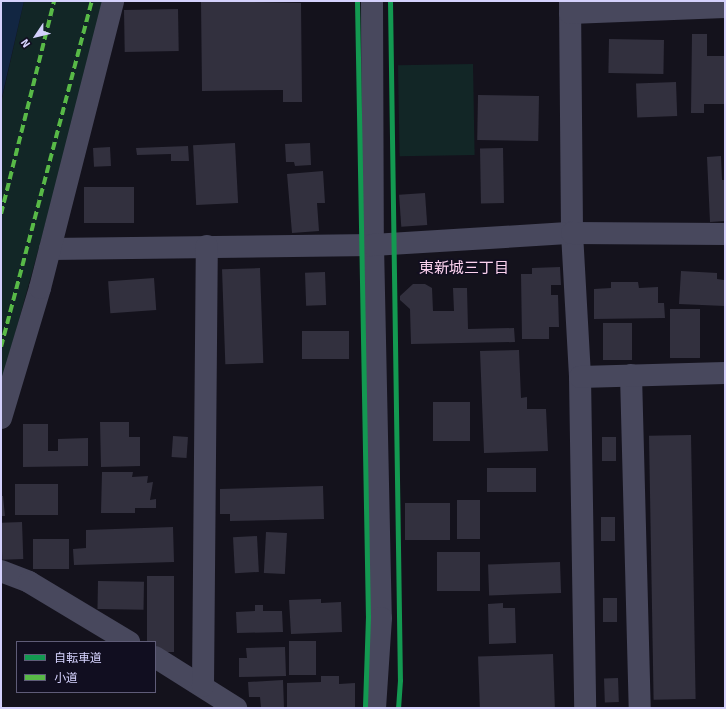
<!DOCTYPE html>
<html>
<head>
<meta charset="utf-8">
<style>
  body { margin:0 }
  #map { position:relative; width:726px; height:709px; overflow:hidden; background:#14121c; font-family:Signika,"Noto Sans JP",sans-serif }
  div>[style] { position:absolute }
  [style*='--x'] { left:calc(var(--x)*1px); top:calc(var(--y)*1px); width:calc(var(--w)*1px); rotate:calc(var(--a)*1deg) }
  .green>* { inset:0; background:#122626; transform-origin:0 0 }
  .water>* { inset:0; background:#122642 }
  .building>* { inset:0; background:#32303e; transform-origin:0 0 }
  .minor>* { height:22px; margin:-11px; padding:0 11px; transform-origin:11px; border-radius:11px; background:#48485d }
  .quiet>* { height:4px; margin-top:-2px; transform-origin:0; background:repeating-linear-gradient(90deg,#58b947 0 8px,transparent 0 12px) }
  .cycleway>* { height:5px; margin:-2.5px; padding:0 2.5px; transform-origin:2.5px; border-radius:2.5px; background:#139951 }
  span { translate:-50% -50%; white-space:nowrap; text-align:center; line-height:1.15; -webkit-text-stroke:3px #110e20; paint-order:stroke }
  .neighbourhood-label { font-size:15px; color:#fcd2ee }
  .frame { position:absolute; inset:0; border:2px solid #d4d1fc; pointer-events:none }
  .legend { position:absolute; left:16px; top:641px; width:140px; height:52px; box-sizing:border-box; background:#110e20; border:1px solid #5f5c78; margin:0; padding:5px 7px; list-style:none; font-size:12px; color:#d4d1fc }
  .legend li { display:flex; align-items:center; gap:8px; height:20px }
  .legend b { width:20px; border:1px solid #5f5c78 }
  .north { position:absolute; left:16px; top:16px; width:40px; height:40px; -webkit-text-stroke:3px #110e20; paint-order:stroke; rotate:235deg; font-size:11px; font-weight:700; line-height:16px; text-align:center; color:#d4d1fc }
  .north::after { content:''; display:block; margin:auto; width:14px; height:18px; background:#d4d1fc; clip-path:polygon(50% 0,100% 100%,50% 72%,0 100%) }
</style>
</head>
<body>
<div id="map">
  <div class="green">
    <div style="clip-path:polygon(24px 1px,107px 1px,1px 385px,1px 103px)"></div>
    <div style="left:473px;top:64px;width:91px;height:75px;rotate:89deg"></div>
  </div>
  <div class="water">
    <div style="clip-path:polygon(1px 1px,24px 1px,1px 101px)"></div>
  </div>
  <div class="building">
    <div style="clip-path:polygon(201px 1px,301px 3px,302px 102px,283px 102px,283px 90px,202px 91px)"></div>
    <div style="left:178px;top:9px;width:42px;height:54px;rotate:89deg"></div>
    <div style="clip-path:polygon(692px 34px,707px 34px,707px 56px,725px 56px,725px 104px,704px 104px,704px 113px,691px 113px)"></div>
    <div style="left:609px;top:39px;width:55px;height:34px;rotate:1deg"></div>
    <div style="left:676px;top:82px;width:34px;height:40px;rotate:88deg"></div>
    <div style="left:478px;top:95px;width:61px;height:45px;rotate:1deg"></div>
    <div style="left:235px;top:143px;width:60px;height:42px;rotate:87deg"></div>
    <div style="clip-path:polygon(310px 143px,311px 165px,295px 166px,294px 162px,286px 162px,285px 144px)"></div>
    <div style="clip-path:polygon(188px 146px,189px 161px,171px 161px,171px 154px,137px 155px,136px 148px)"></div>
    <div style="left:110px;top:147px;width:19px;height:17px;rotate:87deg"></div>
    <div style="left:503px;top:148px;width:55px;height:23px;rotate:89deg"></div>
    <div style="clip-path:polygon(721px 156px,722px 180px,725px 180px,725px 221px,710px 222px,707px 157px)"></div>
    <div style="clip-path:polygon(323px 171px,325px 203px,317px 203px,319px 231px,292px 233px,287px 174px)"></div>
    <div style="left:134px;top:187px;width:36px;height:50px;rotate:90deg"></div>
    <div style="left:425px;top:193px;width:32px;height:26px;rotate:86deg"></div>
    <div style="clip-path:polygon(560px 267px,561px 285px,551px 285px,551px 295px,558px 295px,559px 327px,549px 327px,549px 339px,522px 339px,521px 274px,532px 274px,532px 268px)"></div>
    <div style="left:260px;top:268px;width:95px;height:38px;rotate:88deg"></div>
    <div style="clip-path:polygon(681px 271px,717px 273px,717px 279px,724px 280px,725px 306px,679px 304px)"></div>
    <div style="left:325px;top:272px;width:33px;height:20px;rotate:88deg"></div>
    <div style="left:154px;top:278px;width:32px;height:46px;rotate:86deg"></div>
    <div style="clip-path:polygon(611px 282px,638px 282px,639px 288px,658px 287px,658px 303px,664px 303px,665px 318px,594px 319px,594px 289px,611px 288px)"></div>
    <div style="clip-path:polygon(413px 284px,425px 284px,432px 288px,433px 311px,454px 311px,453px 288px,467px 288px,468px 329px,514px 328px,515px 342px,411px 344px,410px 309px,400px 300px,400px 296px)"></div>
    <div style="left:670px;top:309px;width:30px;height:49px"></div>
    <div style="left:603px;top:323px;width:29px;height:37px"></div>
    <div style="left:302px;top:331px;width:47px;height:28px"></div>
    <div style="clip-path:polygon(519px 350px,521px 398px,527px 397px,527px 409px,546px 409px,548px 451px,484px 453px,480px 351px)"></div>
    <div style="left:470px;top:402px;width:39px;height:37px;rotate:90deg"></div>
    <div style="clip-path:polygon(100px 422px,129px 422px,129px 437px,140px 437px,140px 466px,101px 467px)"></div>
    <div style="clip-path:polygon(23px 424px,48px 424px,48px 451px,58px 451px,58px 439px,88px 438px,88px 466px,23px 467px)"></div>
    <div style="left:691px;top:435px;width:264px;height:42px;rotate:89deg"></div>
    <div style="left:173px;top:436px;width:15px;height:21px;rotate:4deg"></div>
    <div style="left:616px;top:437px;width:24px;height:14px;rotate:90deg"></div>
    <div style="left:536px;top:468px;width:24px;height:49px;rotate:90deg"></div>
    <div style="clip-path:polygon(102px 472px,133px 472px,132px 477px,148px 476px,147px 483px,153px 482px,150px 500px,156px 499px,156px 508px,135px 508px,135px 513px,101px 513px)"></div>
    <div style="left:15px;top:484px;width:43px;height:31px"></div>
    <div style="clip-path:polygon(323px 486px,324px 519px,230px 521px,230px 514px,220px 514px,220px 489px)"></div>
    <div style="clip-path:polygon(1px 496px,3px 496px,5px 516px,1px 516px)"></div>
    <div style="left:457px;top:500px;width:23px;height:39px"></div>
    <div style="left:405px;top:503px;width:45px;height:37px"></div>
    <div style="left:601px;top:517px;width:14px;height:24px"></div>
    <div style="left:22px;top:522px;width:37px;height:21px;rotate:88deg"></div>
    <div style="clip-path:polygon(173px 527px,174px 562px,74px 565px,73px 549px,86px 548px,86px 530px)"></div>
    <div style="left:266px;top:532px;width:21px;height:41px;rotate:3deg"></div>
    <div style="left:257px;top:536px;width:36px;height:24px;rotate:87deg"></div>
    <div style="left:33px;top:539px;width:36px;height:30px"></div>
    <div style="left:437px;top:552px;width:43px;height:39px"></div>
    <div style="left:560px;top:562px;width:31px;height:72px;rotate:88deg"></div>
    <div style="clip-path:polygon(147px 576px,174px 576px,174px 652px,157px 652px,155px 642px,147px 642px)"></div>
    <div style="left:98px;top:581px;width:46px;height:28px;rotate:1deg"></div>
    <div style="left:603px;top:598px;width:14px;height:24px"></div>
    <div style="clip-path:polygon(321px 599px,321px 603px,341px 602px,342px 632px,291px 634px,289px 600px)"></div>
    <div style="clip-path:polygon(503px 603px,503px 608px,515px 608px,516px 643px,489px 644px,488px 604px)"></div>
    <div style="clip-path:polygon(255px 605px,263px 605px,263px 611px,282px 611px,283px 632px,237px 633px,236px 612px,255px 611px)"></div>
    <div style="left:289px;top:641px;width:27px;height:34px"></div>
    <div style="clip-path:polygon(285px 647px,286px 676px,239px 677px,239px 658px,247px 658px,246px 648px)"></div>
    <div style="left:553px;top:654px;width:54px;height:75px;rotate:88deg"></div>
    <div style="clip-path:polygon(321px 676px,339px 676px,339px 684px,355px 683px,355px 708px,287px 708px,287px 683px,321px 682px)"></div>
    <div style="left:618px;top:678px;width:24px;height:14px;rotate:88deg"></div>
    <div style="clip-path:polygon(283px 680px,284px 708px,261px 708px,260px 697px,249px 697px,248px 682px)"></div>
  </div>
  <div class="minor">
    <div style="--x:372;--y:1;--w:244;--a:89.8"></div>
    <div style="--x:373;--y:245;--w:373;--a:88.8"></div>
    <div style="--x:381;--y:618;--w:90;--a:93.8"></div>
    <div style="--x:570;--y:1;--w:232;--a:89.5"></div>
    <div style="--x:572;--y:233;--w:144;--a:86.8"></div>
    <div style="--x:580;--y:377;--w:331;--a:89.1"></div>
    <div style="--x:570;--y:13;--w:155;--a:-2.2"></div>
    <div style="--x:50;--y:249;--w:323;--a:-0.7"></div>
    <div style="--x:373;--y:245;--w:199;--a:-3.5"></div>
    <div style="--x:572;--y:233;--w:153;--a:0.4"></div>
    <div style="--x:631;--y:375;--w:333;--a:88.5"></div>
    <div style="--x:580;--y:377;--w:145;--a:-1.6"></div>
    <div style="--x:1;--y:418;--w:136;--a:-73.3"></div>
    <div style="--x:40;--y:288;--w:296;--a:-75.7"></div>
    <div style="--x:1;--y:571;--w:30;--a:21"></div>
    <div style="--x:29;--y:582;--w:117;--a:31"></div>
    <div style="--x:155;--y:657;--w:96;--a:32.2"></div>
    <div style="--x:203;--y:686;--w:440;--a:-89.5"></div>
  </div>
  <div class="quiet">
    <div style="--x:1;--y:214;--w:219;--a:-76"></div>
    <div style="--x:1;--y:347;--w:358;--a:-75.3"></div>
  </div>
  <div class="cycleway">
    <div style="--x:357;--y:1;--w:615;--a:88.98"></div>
    <div style="--x:368;--y:616;--w:92;--a:91.9"></div>
    <div style="--x:390;--y:1;--w:679;--a:89.16"></div>
    <div style="--x:400;--y:680;--w:28;--a:94"></div>
  </div>
  <div class="neighbourhood-label">
    <span style="left:464px;top:269px">東新城三丁目</span>
  </div>
  <div class="frame"></div>
  <ul class="legend">
  <li><b style="height:5px;background:#139951"></b>自転車道</li>
  <li><b style="height:5px;background:#58b947"></b>小道</li>
  </ul>
  <div class="north">N</div>
</div>
</body>
</html>
